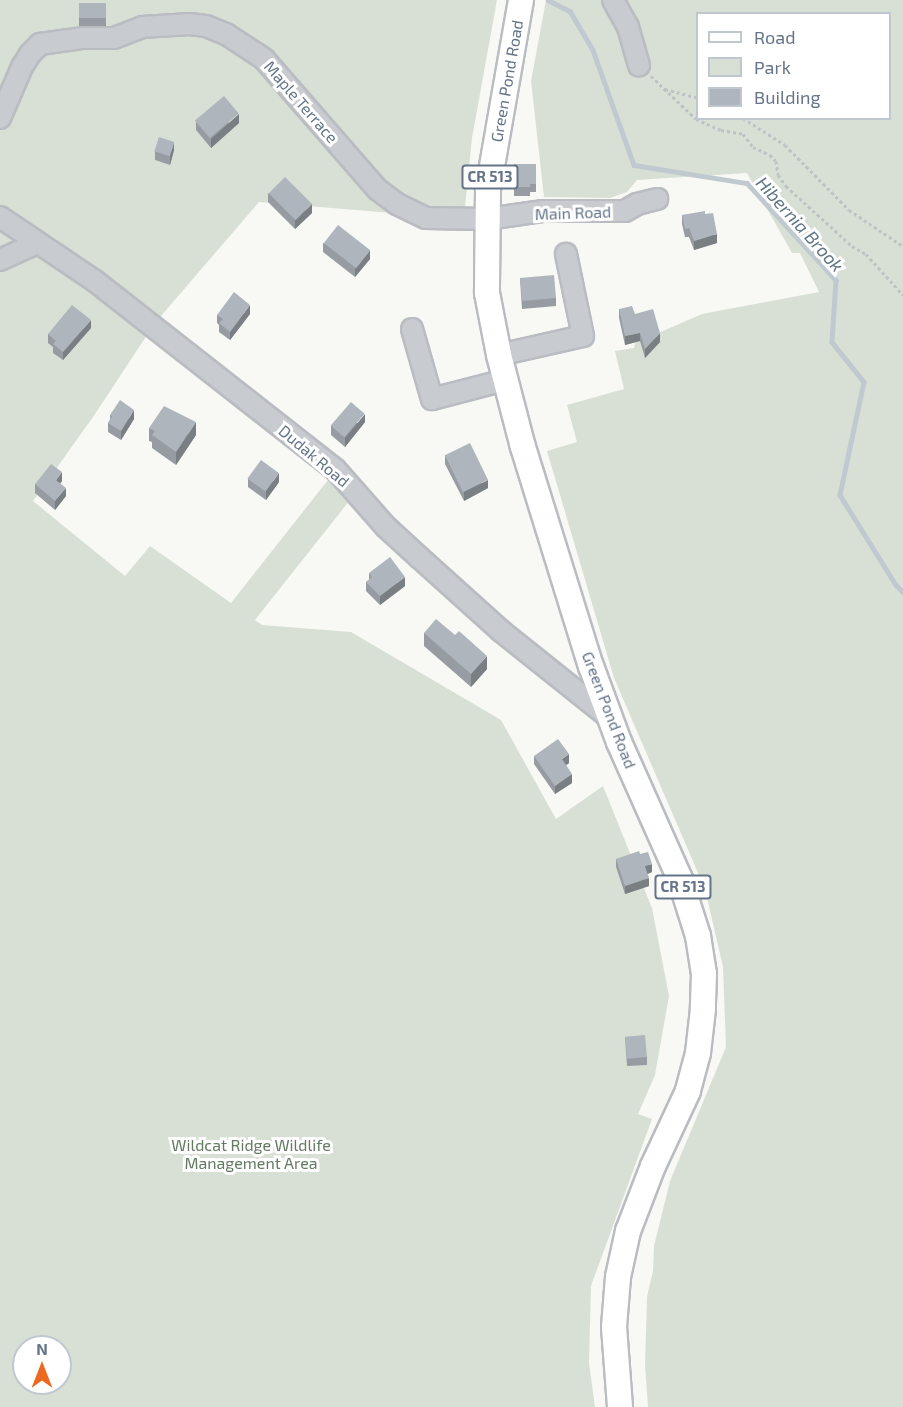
<!DOCTYPE html>
<html>
<head>
<meta charset="utf-8">
<style>
  body { margin:0 }
  #map { position:relative; width:903px; height:1407px; overflow:hidden; background:#f8f8f5; font-family:"Exo 2",sans-serif }
  div>[style] { position:absolute }
  [style*='--x'] { left:calc(var(--x)*1px); top:calc(var(--y)*1px); width:calc(var(--w)*1px); rotate:calc(var(--a)*1deg) }
  .green>* { inset:0; background:#d8e0d6 }
  .stream>* { height:4.5px; margin:-2.25px; padding:0 2.25px; transform-origin:2.25px; border-radius:2.25px; background:#bfc9cf }
  .path>* { height:3px; margin-top:-1.5px; transform-origin:0; background:repeating-linear-gradient(90deg,#bfc1c4 0 3px,transparent 0 6px) }
  .roads { filter:drop-shadow(2px 0 #b9bcc1) drop-shadow(-2px 0 #b9bcc1) drop-shadow(0 2px #b9bcc1) drop-shadow(0 -2px #b9bcc1) }
  .minor>* { height:20px; margin:-10px; padding:0 10px; transform-origin:10px; border-radius:10px; background:#c8cbcf }
  .major>* { height:24px; margin:-12px; padding:0 12px; transform-origin:12px; border-radius:12px; background:#fff }
  .wall>* { inset:0; background:#969ca2; transform-origin:0 0 }
  .shaded-wall>* { inset:0; background:#7a7f84 }
  .building>* { inset:0; background:#aeb5bc; transform-origin:0 0 }
  span { translate:-50% -50%; white-space:nowrap; text-align:center; line-height:1.15; -webkit-text-stroke:6px #fff; paint-order:stroke }
  .shield-label span { padding:2px 4px; background:#fff; border:2px solid; border-radius:4px; -webkit-text-stroke-width:0 }
  .shield-label { font-size:15px; color:#657488; font-weight:700 }
  .street-label { font-size:16px; color:#657488 }
  .park-label { font-size:16px; color:#637a61 }
  .water-label { font-size:18px; color:#617683; font-style:italic }
  .legend { position:absolute; left:696px; top:12px; width:195px; height:108px; box-sizing:border-box; background:#fff; border:2px solid #c1c7cf; margin:0; padding:8px 10px; list-style:none; font-size:18px; color:#657488 }
  .legend li { display:flex; align-items:center; gap:12px; height:30px }
  .legend b { width:30px; border:2px solid #c1c7cf }
  .north { position:absolute; left:12px; top:1335px; width:60px; height:60px; box-sizing:border-box; background:#fff; border:2px solid #c1c7cf; border-radius:50%; rotate:0deg; font-size:16px; font-weight:700; line-height:24px; text-align:center; color:#657488 }
  .north::after { content:''; display:block; margin:auto; width:21px; height:27px; background:#ed6920; clip-path:polygon(50% 0,100% 100%,50% 72%,0 100%) }
</style>
</head>
<body>
<div id="map">
  <div class="green">
    <div style="clip-path:polygon(evenodd,0 0,497px 0,472px 138px,465px 207px,453px 206px,453px 218px,259px 202px,155px 323px,93px 417px,33px 501px,125px 576px,150px 546px,231px 603px,328px 480px,350px 500px,255px 620px,262px 625px,351px 632px,501px 720px,556px 819px,603px 786px,652px 908px,669px 996px,655px 1075px,638px 1114px,652px 1119px,591px 1286px,589px 1363px,595px 1407px,0 1407px,0 0,24px 1347px,60px 1347px,60px 1383px,24px 1383px,24px 1347px)"></div>
    <div style="clip-path:polygon(evenodd,546px 0,903px 0,903px 1407px,648px 1407px,645px 1365px,647px 1297px,653px 1271px,654px 1246px,670px 1181px,726px 1047px,723px 967px,705px 889px,614px 678px,547px 451px,577px 442px,567px 405px,624px 389px,615px 351px,634px 348px,635px 343px,702px 314px,819px 292px,800px 253px,792px 253px,747px 173px,637px 180px,627px 192px,610px 198px,544px 197px,531px 81px,546px 0,698px 14px,890px 14px,890px 118px,698px 118px,698px 14px)"></div>
  </div>
  <div class="stream">
    <div style="--x:548;--y:0;--w:25;--a:27"></div>
    <div style="--x:570;--y:11;--w:45;--a:59.5"></div>
    <div style="--x:593;--y:50;--w:122;--a:70.4"></div>
    <div style="--x:634;--y:165;--w:114;--a:9.1"></div>
    <div style="--x:747;--y:183;--w:132;--a:47.5"></div>
    <div style="--x:836;--y:280;--w:62;--a:93.7"></div>
    <div style="--x:832;--y:342;--w:51;--a:51.3"></div>
    <div style="--x:864;--y:382;--w:116;--a:102"></div>
    <div style="--x:840;--y:495;--w:106;--a:58.1"></div>
    <div style="--x:896;--y:585;--w:10;--a:45"></div>
  </div>
  <div class="path">
    <div style="--x:651;--y:76;--w:62;--a:43.7"></div>
    <div style="--x:696;--y:119;--w:27;--a:24"></div>
    <div style="--x:721;--y:130;--w:22;--a:10"></div>
    <div style="--x:743;--y:134;--w:16;--a:52"></div>
    <div style="--x:753;--y:147;--w:19;--a:25"></div>
    <div style="--x:770;--y:155;--w:8;--a:45"></div>
    <div style="--x:776;--y:161;--w:14;--a:82"></div>
    <div style="--x:778;--y:175;--w:14;--a:54"></div>
    <div style="--x:786;--y:186;--w:89;--a:42.3"></div>
    <div style="--x:852;--y:246;--w:16;--a:30"></div>
    <div style="--x:866;--y:254;--w:55;--a:47.9"></div>
    <div style="--x:665;--y:89;--w:34;--a:15"></div>
    <div style="--x:743;--y:118;--w:50;--a:32.7"></div>
    <div style="--x:785;--y:145;--w:91;--a:45.4"></div>
    <div style="--x:849;--y:210;--w:65;--a:33.7"></div>
  </div>
  <div class="roads">
    <div class="minor">
      <div style="--x:613;--y:0;--w:31;--a:61"></div>
      <div style="--x:628;--y:27;--w:40;--a:74"></div>
      <div style="--x:0;--y:118;--w:56;--a:-66.7"></div>
      <div style="--x:22;--y:67;--w:15;--a:-58"></div>
      <div style="--x:30;--y:54;--w:14;--a:-45"></div>
      <div style="--x:40;--y:44;--w:42;--a:-8.1"></div>
      <div style="--x:82;--y:38;--w:32;--a:0"></div>
      <div style="--x:114;--y:38;--w:30;--a:-21"></div>
      <div style="--x:142;--y:27;--w:48;--a:-3.6"></div>
      <div style="--x:190;--y:24;--w:16;--a:7"></div>
      <div style="--x:206;--y:26;--w:22;--a:22"></div>
      <div style="--x:226;--y:34;--w:45;--a:33.3"></div>
      <div style="--x:264;--y:59;--w:172;--a:49"></div>
      <div style="--x:377;--y:189;--w:25;--a:37"></div>
      <div style="--x:397;--y:204;--w:32;--a:26"></div>
      <div style="--x:426;--y:218;--w:61;--a:0.9"></div>
      <div style="--x:487;--y:219;--w:57;--a:-8.1"></div>
      <div style="--x:543;--y:211;--w:82;--a:0"></div>
      <div style="--x:625;--y:211;--w:14;--a:-30"></div>
      <div style="--x:637;--y:204;--w:21;--a:-14"></div>
      <div style="--x:0;--y:217;--w:115;--a:34"></div>
      <div style="--x:95;--y:281;--w:305;--a:38.1"></div>
      <div style="--x:335;--y:469;--w:77;--a:48.7"></div>
      <div style="--x:386;--y:527;--w:46;--a:42.4"></div>
      <div style="--x:420;--y:558;--w:109;--a:42"></div>
      <div style="--x:501;--y:631;--w:139;--a:38.6"></div>
      <div style="--x:0;--y:260;--w:41;--a:-24.7"></div>
      <div style="--x:412;--y:329;--w:73;--a:74.1"></div>
      <div style="--x:432;--y:399;--w:75;--a:-14.6"></div>
      <div style="--x:499;--y:355;--w:86;--a:-12.7"></div>
      <div style="--x:583;--y:336;--w:84;--a:-101.7"></div>
    </div>
    <div class="major">
      <div style="--x:521;--y:0;--w:193;--a:99.9"></div>
      <div style="--x:488;--y:190;--w:103;--a:90.6"></div>
      <div style="--x:487;--y:293;--w:63;--a:79"></div>
      <div style="--x:499;--y:355;--w:95;--a:75.4"></div>
      <div style="--x:523;--y:447;--w:229;--a:72.8"></div>
      <div style="--x:591;--y:666;--w:81;--a:69.8"></div>
      <div style="--x:619;--y:742;--w:150;--a:66"></div>
      <div style="--x:680;--y:879;--w:60;--a:72.5"></div>
      <div style="--x:698;--y:936;--w:38;--a:81"></div>
      <div style="--x:704;--y:974;--w:35;--a:92"></div>
      <div style="--x:703;--y:1009;--w:44;--a:96.5"></div>
      <div style="--x:698;--y:1053;--w:39;--a:105"></div>
      <div style="--x:688;--y:1091;--w:83;--a:115"></div>
      <div style="--x:653;--y:1166;--w:70;--a:111"></div>
      <div style="--x:628;--y:1231;--w:47;--a:102.3"></div>
      <div style="--x:618;--y:1277;--w:50;--a:94.6"></div>
      <div style="--x:614;--y:1327;--w:80;--a:85.7"></div>
    </div>
  </div>
  <div class="wall">
    <div style="left:79px;top:3px;width:27px;height:23px"></div>
    <div style="clip-path:polygon(196px 121px,239px 123px,211px 148px,196px 130px)"></div>
    <div style="clip-path:polygon(174px 150px,170px 165px,155px 160px,155px 151px)"></div>
    <div style="clip-path:polygon(514px 164px,536px 164px,536px 192px,530px 192px,530px 196px,514px 196px)"></div>
    <div style="clip-path:polygon(268px 193px,312px 213px,295px 229px,268px 202px)"></div>
    <div style="clip-path:polygon(705px 214px,717px 243px,694px 250px,689px 237px,685px 237px,682px 224px,682px 215px)"></div>
    <div style="clip-path:polygon(323px 243px,370px 259px,355px 277px,323px 252px)"></div>
    <div style="clip-path:polygon(520px 278px,556px 298px,556px 306px,522px 309px)"></div>
    <div style="clip-path:polygon(619px 309px,635px 314px,660px 342px,645px 358px,640px 341px,625px 345px,619px 318px)"></div>
    <div style="clip-path:polygon(250px 314px,230px 340px,219px 332px,219px 325px,217px 323px,217px 315px)"></div>
    <div style="clip-path:polygon(91px 328px,63px 360px,53px 353px,53px 347px,48px 343px,48px 334px)"></div>
    <div style="clip-path:polygon(110px 415px,134px 419px,121px 440px,108px 432px,108px 423px,110px 420px)"></div>
    <div style="clip-path:polygon(365px 422px,345px 447px,331px 435px,331px 426px)"></div>
    <div style="clip-path:polygon(149px 428px,196px 435px,176px 465px,152px 448px,152px 442px,149px 441px)"></div>
    <div style="clip-path:polygon(445px 455px,488px 488px,464px 501px,445px 464px)"></div>
    <div style="clip-path:polygon(248px 479px,279px 482px,266px 500px,248px 487px)"></div>
    <div style="clip-path:polygon(62px 481px,60px 483px,66px 496px,55px 510px,35px 493px,35px 484px)"></div>
    <div style="clip-path:polygon(369px 573px,405px 586px,380px 605px,366px 591px,366px 582px,369px 580px)"></div>
    <div style="clip-path:polygon(424px 633px,455px 635px,487px 669px,471px 687px,424px 646px)"></div>
    <div style="clip-path:polygon(534px 756px,569px 763px,566px 765px,572px 783px,555px 794px,534px 764px)"></div>
    <div style="clip-path:polygon(640px 854px,652px 872px,647px 874px,649px 886px,625px 894px,616px 867px,616px 859px)"></div>
    <div style="clip-path:polygon(625px 1037px,647px 1057px,647px 1065px,627px 1066px)"></div>
  </div>
  <div class="shaded-wall">
    <div style="clip-path:polygon(239px 114px,239px 123px,211px 148px,211px 139px)"></div>
    <div style="clip-path:polygon(174px 142px,174px 150px,170px 165px,170px 156px)"></div>
    <div style="clip-path:polygon(312px 204px,312px 213px,295px 229px,295px 220px)"></div>
    <div style="clip-path:polygon(717px 234px,717px 243px,694px 250px,694px 241px)"></div>
    <div style="clip-path:polygon(370px 250px,370px 259px,355px 277px,355px 269px)"></div>
    <div style="clip-path:polygon(250px 305px,250px 314px,230px 340px,230px 332px)"></div>
    <div style="clip-path:polygon(91px 320px,91px 328px,63px 360px,63px 352px)"></div>
    <div style="clip-path:polygon(640px 333px,640px 341px,625px 345px,625px 336px)"></div>
    <div style="clip-path:polygon(660px 333px,660px 342px,645px 358px,645px 349px)"></div>
    <div style="clip-path:polygon(134px 410px,134px 419px,121px 440px,121px 431px)"></div>
    <div style="clip-path:polygon(365px 414px,365px 422px,345px 447px,345px 438px)"></div>
    <div style="clip-path:polygon(196px 422px,196px 435px,176px 465px,176px 452px)"></div>
    <div style="clip-path:polygon(62px 472px,62px 481px,56px 489px,56px 480px)"></div>
    <div style="clip-path:polygon(279px 473px,279px 482px,266px 500px,266px 491px)"></div>
    <div style="clip-path:polygon(488px 480px,488px 488px,464px 501px,464px 492px)"></div>
    <div style="clip-path:polygon(66px 488px,66px 496px,55px 510px,55px 501px)"></div>
    <div style="clip-path:polygon(405px 577px,405px 586px,380px 605px,380px 596px)"></div>
    <div style="clip-path:polygon(487px 656px,487px 669px,471px 687px,471px 674px)"></div>
    <div style="clip-path:polygon(569px 754px,569px 763px,562px 768px,562px 759px)"></div>
    <div style="clip-path:polygon(572px 774px,572px 783px,555px 794px,555px 786px)"></div>
    <div style="clip-path:polygon(652px 864px,652px 872px,645px 875px,645px 866px)"></div>
    <div style="clip-path:polygon(649px 878px,649px 886px,625px 894px,625px 886px)"></div>
  </div>
  <div class="building">
    <div style="left:79px;top:3px;width:27px;height:15px"></div>
    <div style="left:224px;top:96px;width:23px;height:38px;rotate:50deg"></div>
    <div style="left:159px;top:137px;width:16px;height:15px;rotate:18deg"></div>
    <div style="clip-path:polygon(514px 164px,536px 164px,536px 184px,530px 184px,530px 187px,514px 187px)"></div>
    <div style="left:285px;top:177px;width:38px;height:23px;rotate:45deg"></div>
    <div style="clip-path:polygon(705px 211px,705px 214px,713px 213px,717px 234px,694px 241px,689px 228px,685px 229px,682px 215px)"></div>
    <div style="left:338px;top:225px;width:41px;height:23px;rotate:38deg"></div>
    <div style="left:554px;top:275px;width:23px;height:34px;rotate:85deg"></div>
    <div style="clip-path:polygon(234px 292px,250px 305px,230px 332px,219px 323px,223px 319px,217px 315px)"></div>
    <div style="clip-path:polygon(72px 305px,91px 320px,63px 352px,53px 344px,56px 341px,48px 334px)"></div>
    <div style="clip-path:polygon(632px 306px,635px 314px,653px 309px,660px 333px,645px 349px,640px 333px,625px 336px,619px 309px)"></div>
    <div style="clip-path:polygon(120px 400px,134px 410px,121px 431px,108px 423px,112px 416px,110px 415px)"></div>
    <div style="left:351px;top:402px;width:18px;height:31px;rotate:41deg"></div>
    <div style="clip-path:polygon(164px 406px,196px 422px,176px 452px,152px 435px,155px 431px,149px 428px)"></div>
    <div style="left:470px;top:443px;width:41px;height:28px;rotate:64deg"></div>
    <div style="left:261px;top:460px;width:22px;height:23px;rotate:36deg"></div>
    <div style="clip-path:polygon(51px 464px,62px 472px,56px 480px,66px 488px,55px 501px,35px 484px)"></div>
    <div style="clip-path:polygon(390px 557px,405px 577px,380px 596px,366px 582px,372px 577px,369px 573px)"></div>
    <div style="clip-path:polygon(436px 619px,455px 635px,459px 631px,487px 656px,471px 674px,424px 633px)"></div>
    <div style="clip-path:polygon(558px 739px,569px 754px,562px 759px,572px 774px,555px 786px,534px 756px)"></div>
    <div style="clip-path:polygon(639px 851px,640px 854px,648px 852px,652px 864px,645px 866px,649px 878px,625px 886px,616px 859px)"></div>
    <div style="left:645px;top:1035px;width:22px;height:20px;rotate:85deg"></div>
  </div>
  <div class="shield-label">
    <span style="left:490px;top:177px">CR 513</span>
    <span style="left:683px;top:887px">CR 513</span>
  </div>
  <div class="street-label">
    <span style="left:507px;top:81px;rotate:-80deg">Green Pond Road</span>
    <span style="left:301px;top:102px;rotate:49deg">Maple Terrace</span>
    <span style="left:573px;top:213px;rotate:-2deg">Main Road</span>
    <span style="left:314px;top:456px;rotate:40deg">Dudak Road</span>
    <span style="left:609px;top:710px;rotate:69deg">Green Pond Road</span>
  </div>
  <div class="park-label">
    <span style="left:251px;top:1154px">Wildcat Ridge Wildlife<br>Management Area</span>
  </div>
  <div class="water-label">
    <span style="left:800px;top:224px;rotate:48deg">Hibernia Brook</span>
  </div>
  <ul class="legend">
  <li><b style="height:8px;background:#fff"></b>Road</li>
  <li><b style="height:16px;background:#d8e0d6"></b>Park</li>
  <li><b style="height:16px;background:#aeb5bc"></b>Building</li>
  </ul>
  <div class="north">N</div>
</div>
</body>
</html>
